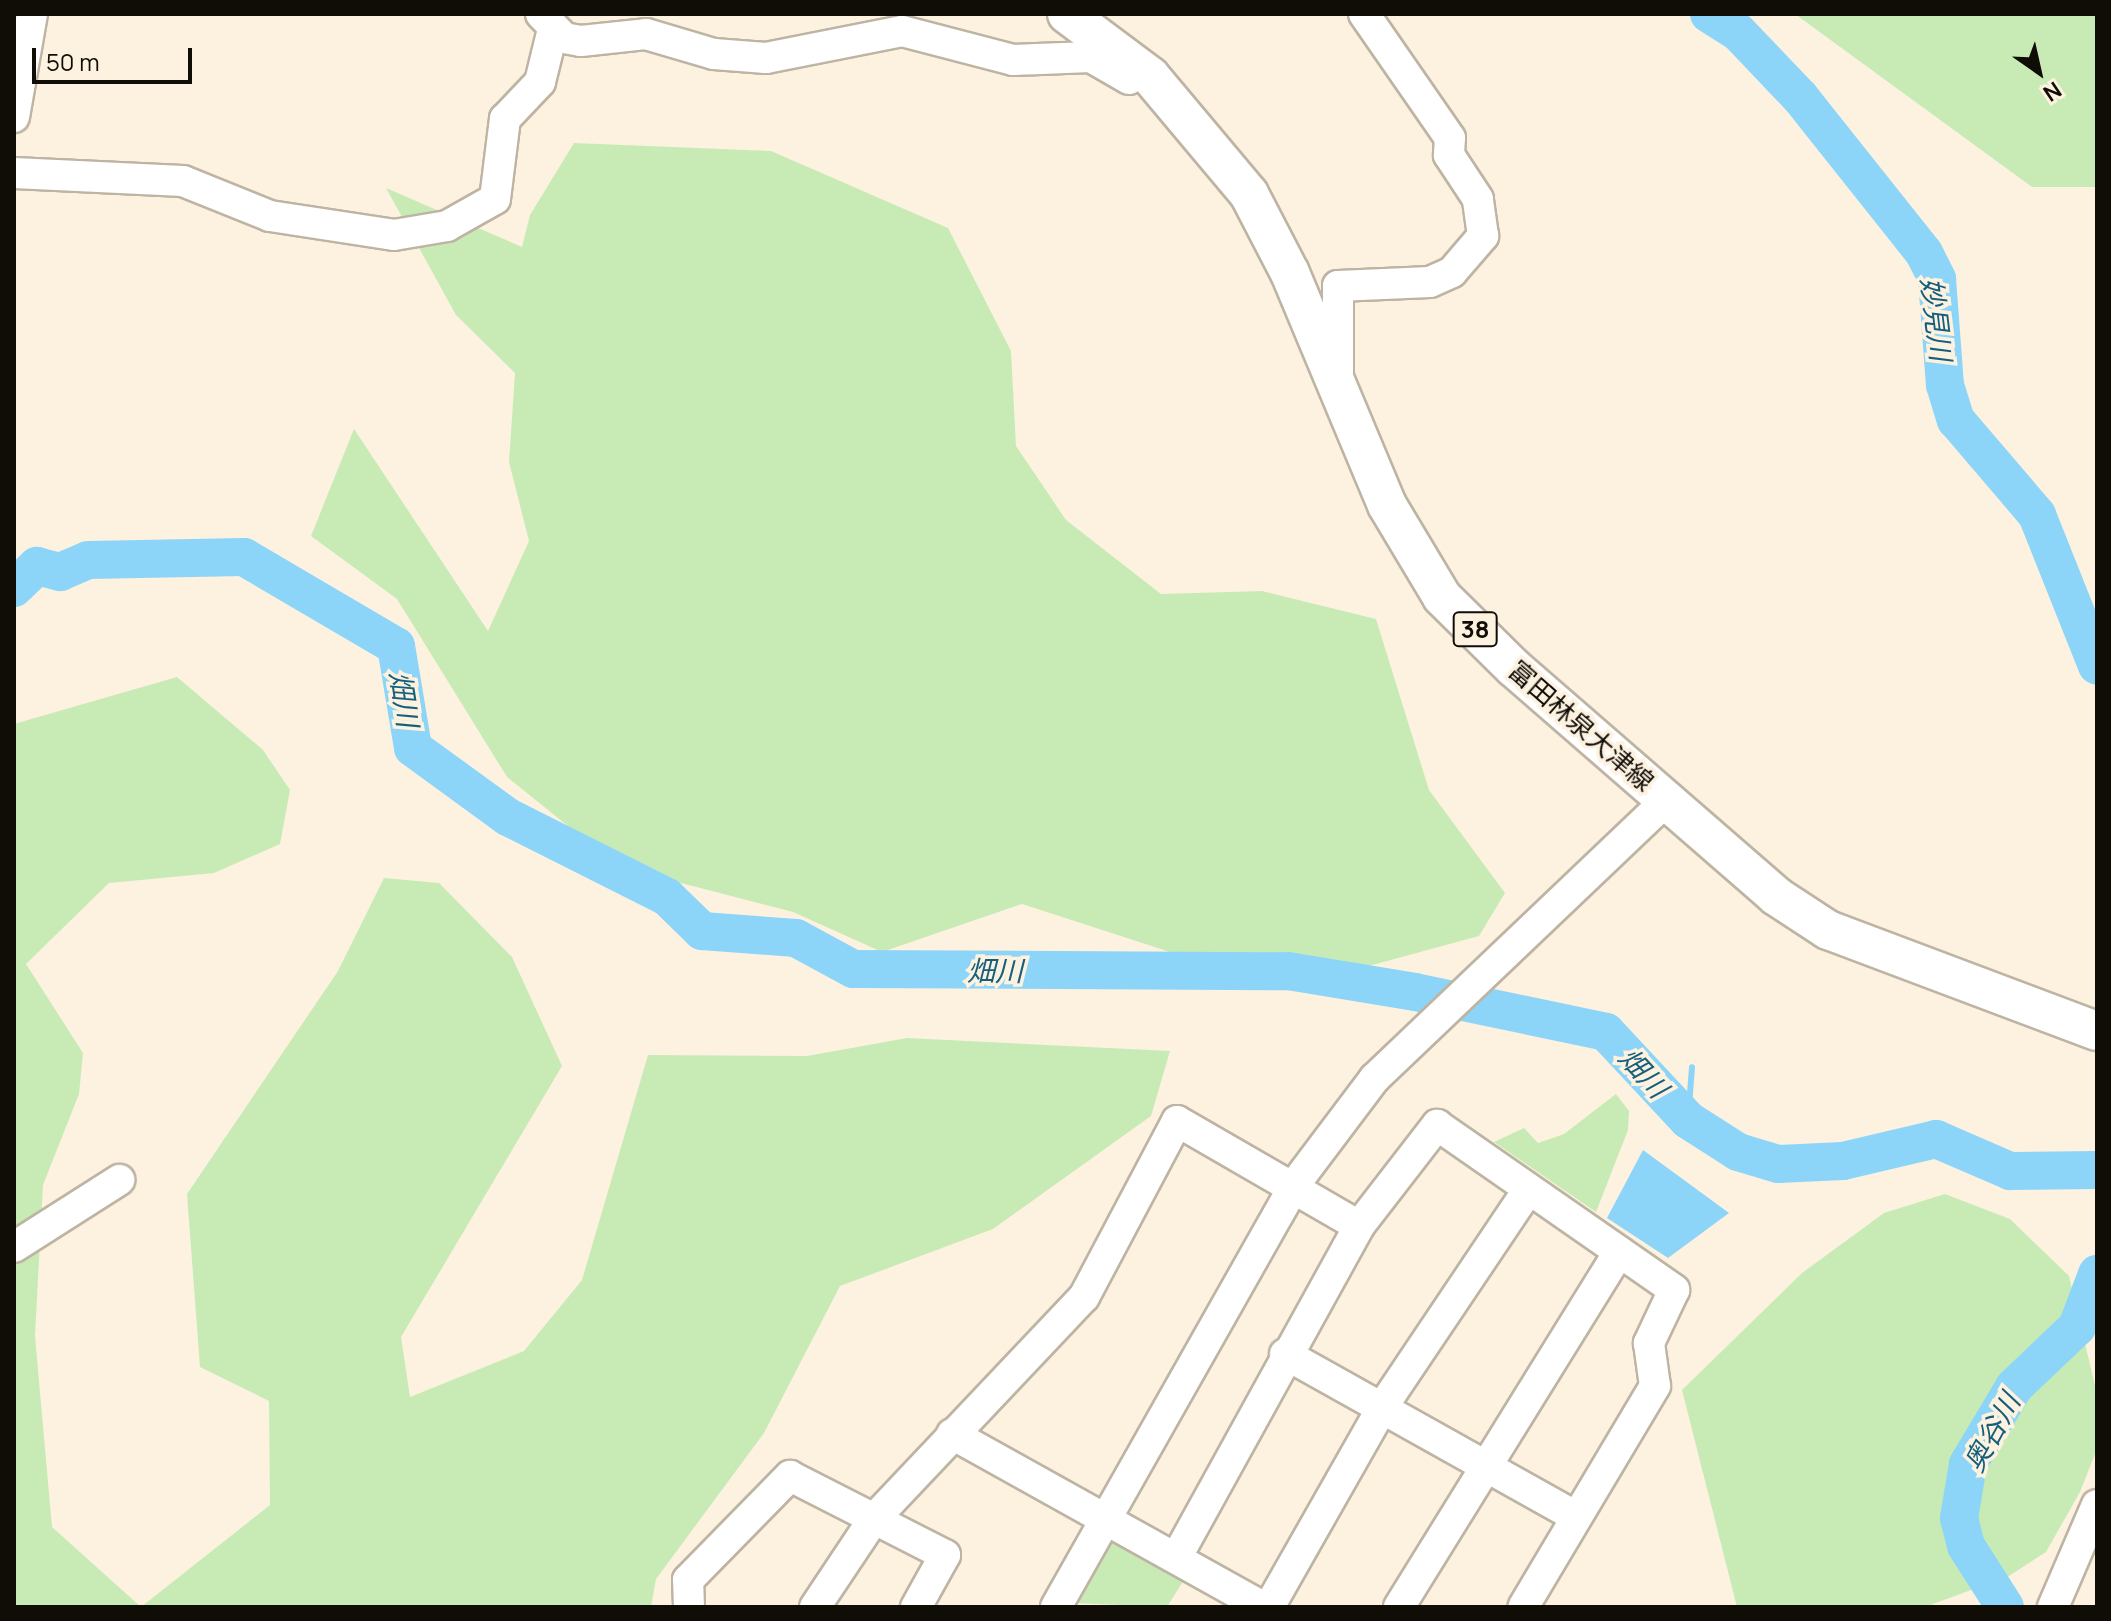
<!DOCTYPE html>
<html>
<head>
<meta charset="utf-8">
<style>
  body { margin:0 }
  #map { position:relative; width:2111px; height:1621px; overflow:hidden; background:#fdf2e0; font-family:Manrope,"Noto Sans JP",sans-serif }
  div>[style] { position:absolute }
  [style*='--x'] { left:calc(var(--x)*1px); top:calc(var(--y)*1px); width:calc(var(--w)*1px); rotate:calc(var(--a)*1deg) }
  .green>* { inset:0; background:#c8ebb6 }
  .water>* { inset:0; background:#8cd5f9 }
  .stream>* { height:6px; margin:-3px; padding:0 3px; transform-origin:3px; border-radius:3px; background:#8cd5f9 }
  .river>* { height:38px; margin:-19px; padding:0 19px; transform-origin:19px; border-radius:19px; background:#8cd5f9 }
  .roads { filter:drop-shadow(2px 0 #beb4a3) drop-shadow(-2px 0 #beb4a3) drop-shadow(0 2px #beb4a3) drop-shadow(0 -2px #beb4a3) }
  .minor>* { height:30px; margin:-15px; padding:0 15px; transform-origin:15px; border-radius:15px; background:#fff }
  .major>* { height:38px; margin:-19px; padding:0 19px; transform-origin:19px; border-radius:19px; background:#fff }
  span { translate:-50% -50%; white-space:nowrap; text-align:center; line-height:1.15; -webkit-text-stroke:7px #fdf2e0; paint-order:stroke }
  .shield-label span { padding:2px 6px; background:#fdf2e0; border:2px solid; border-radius:6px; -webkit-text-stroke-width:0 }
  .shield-label { font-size:24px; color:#100d07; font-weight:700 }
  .street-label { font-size:26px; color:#100d07 }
  .water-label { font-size:28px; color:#155f7d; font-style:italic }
  .frame { position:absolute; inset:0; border:16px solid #100d07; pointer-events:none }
  .north { position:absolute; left:1999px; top:32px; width:80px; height:80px; -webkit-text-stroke:6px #fdf2e0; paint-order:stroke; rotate:146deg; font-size:22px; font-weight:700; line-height:32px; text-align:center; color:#100d07 }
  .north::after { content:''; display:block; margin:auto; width:28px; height:36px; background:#100d07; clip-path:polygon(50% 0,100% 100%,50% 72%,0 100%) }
  .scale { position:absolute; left:32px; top:48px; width:160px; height:36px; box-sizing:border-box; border:4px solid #100d07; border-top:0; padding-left:10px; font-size:24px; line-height:28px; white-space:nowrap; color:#100d07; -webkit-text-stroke:6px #fdf2e0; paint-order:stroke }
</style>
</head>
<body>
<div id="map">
  <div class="green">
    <div style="clip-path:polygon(1795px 14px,2097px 14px,2097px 187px,2032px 187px)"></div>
    <div style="clip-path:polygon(574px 143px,771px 151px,948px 228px,1011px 351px,1016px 446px,1066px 520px,1161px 594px,1262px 591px,1376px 619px,1429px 790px,1505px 893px,1479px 936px,1284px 989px,1022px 904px,882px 952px,793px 912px,619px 867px,507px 777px,397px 599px,311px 536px,354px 429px,488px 631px,529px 541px,509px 462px,515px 373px,456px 315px,386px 188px,522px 247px,530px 215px)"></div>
    <div style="clip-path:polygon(177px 677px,263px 750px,290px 790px,280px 844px,214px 873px,109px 883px,26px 964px,83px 1053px,79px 1094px,43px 1185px,35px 1336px,52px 1527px,141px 1607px,14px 1607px,14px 724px)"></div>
    <div style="clip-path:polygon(384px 878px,439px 883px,512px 957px,562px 1066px,401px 1337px,410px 1397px,524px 1351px,582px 1280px,648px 1055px,807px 1056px,907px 1038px,1170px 1051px,1151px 1116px,993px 1229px,840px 1286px,764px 1433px,656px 1579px,651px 1607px,141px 1607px,270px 1505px,269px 1401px,200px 1367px,187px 1194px,338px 971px)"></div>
    <div style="clip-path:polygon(1616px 1094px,1629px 1111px,1628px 1130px,1596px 1212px,1494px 1142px,1524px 1128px,1538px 1143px,1564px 1134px)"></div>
    <div style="clip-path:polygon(1945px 1194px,2010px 1219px,2069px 1276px,2097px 1394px,2097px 1449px,2080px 1492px,2046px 1552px,2009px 1576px,1925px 1607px,1737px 1607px,1682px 1390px,1802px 1273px,1884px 1213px)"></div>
    <div style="clip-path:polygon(1123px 1540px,1187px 1575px,1167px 1607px,1073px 1603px,1112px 1542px)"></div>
  </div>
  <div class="water">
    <div style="clip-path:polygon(1643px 1150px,1729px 1213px,1668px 1258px,1607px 1218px)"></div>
  </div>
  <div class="stream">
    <div style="--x:1688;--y:1120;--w:53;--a:-85.7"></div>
  </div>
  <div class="river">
    <div style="--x:1709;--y:14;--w:34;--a:32"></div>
    <div style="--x:1738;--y:32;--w:90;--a:46.4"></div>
    <div style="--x:1800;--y:97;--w:199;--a:51.5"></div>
    <div style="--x:1924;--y:253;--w:29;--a:63"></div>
    <div style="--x:1937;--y:279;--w:106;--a:85.7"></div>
    <div style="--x:1945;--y:385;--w:37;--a:73"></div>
    <div style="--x:1956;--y:420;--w:125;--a:49.5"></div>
    <div style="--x:2037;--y:515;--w:162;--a:68.3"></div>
    <div style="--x:14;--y:588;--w:32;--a:-44"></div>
    <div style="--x:37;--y:566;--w:24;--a:15"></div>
    <div style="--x:60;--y:572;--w:30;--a:-23"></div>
    <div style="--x:88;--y:560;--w:156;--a:-1.1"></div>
    <div style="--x:244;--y:557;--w:176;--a:30.4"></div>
    <div style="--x:396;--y:646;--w:103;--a:80.5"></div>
    <div style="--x:413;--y:748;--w:117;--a:36"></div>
    <div style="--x:508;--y:817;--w:178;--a:26.7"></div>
    <div style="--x:667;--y:897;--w:49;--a:44.2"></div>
    <div style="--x:702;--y:931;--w:94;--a:4.3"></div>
    <div style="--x:796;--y:938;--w:65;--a:28.5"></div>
    <div style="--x:853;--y:969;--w:435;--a:0.3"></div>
    <div style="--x:1288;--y:971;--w:129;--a:9.4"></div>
    <div style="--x:1415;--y:992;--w:195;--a:11.8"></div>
    <div style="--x:1606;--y:1032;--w:120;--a:47"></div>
    <div style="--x:1688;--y:1120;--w:59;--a:32.6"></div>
    <div style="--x:1738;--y:1152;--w:42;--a:16.7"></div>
    <div style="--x:1778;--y:1164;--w:65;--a:-2.6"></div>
    <div style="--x:1843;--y:1161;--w:96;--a:-13.3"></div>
    <div style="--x:1936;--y:1139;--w:81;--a:23.4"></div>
    <div style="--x:2010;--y:1171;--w:87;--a:-0.7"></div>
    <div style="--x:2005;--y:1607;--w:72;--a:-122.6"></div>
    <div style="--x:1966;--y:1546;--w:29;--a:-104"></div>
    <div style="--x:1959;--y:1518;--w:55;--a:-80.5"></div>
    <div style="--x:1968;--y:1464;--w:90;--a:-59.1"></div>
    <div style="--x:2014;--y:1387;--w:87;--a:-43.6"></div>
    <div style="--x:2077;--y:1327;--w:57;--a:-69.3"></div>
  </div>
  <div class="roads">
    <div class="minor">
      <div style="--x:541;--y:14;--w:33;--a:46"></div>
      <div style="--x:564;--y:38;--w:17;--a:10"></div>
      <div style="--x:581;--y:41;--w:65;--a:-6.1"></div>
      <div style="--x:646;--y:34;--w:71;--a:16.4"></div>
      <div style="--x:714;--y:54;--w:52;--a:4.4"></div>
      <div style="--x:766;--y:58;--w:139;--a:-11.2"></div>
      <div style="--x:902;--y:31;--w:115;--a:14.6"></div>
      <div style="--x:1013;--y:60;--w:78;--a:-2.2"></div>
      <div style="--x:1091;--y:57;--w:44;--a:30.1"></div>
      <div style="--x:14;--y:117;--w:105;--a:-80.1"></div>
      <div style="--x:14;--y:173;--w:169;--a:2.7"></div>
      <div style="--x:183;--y:181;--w:94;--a:21.9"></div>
      <div style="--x:270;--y:216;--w:125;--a:8.7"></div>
      <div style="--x:394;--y:235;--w:54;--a:-9.6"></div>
      <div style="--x:447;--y:226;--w:55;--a:-29.4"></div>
      <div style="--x:495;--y:199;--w:81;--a:-82.9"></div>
      <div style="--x:505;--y:119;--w:51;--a:-46.6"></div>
      <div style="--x:540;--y:82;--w:55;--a:-76.2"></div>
      <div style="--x:1338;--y:379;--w:93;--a:-90"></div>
      <div style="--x:1338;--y:286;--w:92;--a:-2.5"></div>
      <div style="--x:1430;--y:282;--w:24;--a:-24"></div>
      <div style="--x:1452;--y:272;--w:48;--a:-49.3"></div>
      <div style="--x:1483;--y:236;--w:37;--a:-98"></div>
      <div style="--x:1478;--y:199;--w:53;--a:-123.4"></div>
      <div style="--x:1449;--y:155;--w:17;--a:-87"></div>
      <div style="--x:1450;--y:138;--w:151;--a:-124.7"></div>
      <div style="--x:14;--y:1247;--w:125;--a:-32.5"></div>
      <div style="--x:1285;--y:1354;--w:330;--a:29.2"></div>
      <div style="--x:952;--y:1434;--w:356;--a:29.1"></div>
      <div style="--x:1176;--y:1558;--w:379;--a:-61.1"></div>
      <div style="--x:1359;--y:1226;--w:128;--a:-52.3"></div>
      <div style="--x:1437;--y:1125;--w:289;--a:34.8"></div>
      <div style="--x:1674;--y:1290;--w:59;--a:115.3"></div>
      <div style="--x:1649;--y:1343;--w:43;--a:82.1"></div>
      <div style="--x:1655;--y:1386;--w:257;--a:120.8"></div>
      <div style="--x:689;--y:1607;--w:27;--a:-92"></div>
      <div style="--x:688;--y:1580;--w:146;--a:-45.6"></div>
      <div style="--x:790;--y:1476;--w:174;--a:27"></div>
      <div style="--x:945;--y:1555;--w:60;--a:119.1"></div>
      <div style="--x:815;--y:1607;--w:105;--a:-56.3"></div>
      <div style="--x:873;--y:1520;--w:307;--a:-46.6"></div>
      <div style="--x:1084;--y:1297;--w:199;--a:-62.1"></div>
      <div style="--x:1177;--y:1121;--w:210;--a:30"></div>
      <div style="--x:1056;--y:1607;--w:486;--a:-60.5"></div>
      <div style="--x:1295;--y:1184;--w:133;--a:-53"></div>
      <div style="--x:1375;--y:1078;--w:402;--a:-43.6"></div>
      <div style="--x:1269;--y:1607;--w:231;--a:-60.4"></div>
      <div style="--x:1383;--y:1406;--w:260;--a:-56.1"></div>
      <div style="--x:1399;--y:1607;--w:418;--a:-58.2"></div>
      <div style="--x:2053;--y:1607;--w:111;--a:-66.7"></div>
    </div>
    <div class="major">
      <div style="--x:1067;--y:14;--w:104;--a:36.8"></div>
      <div style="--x:1150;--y:76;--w:154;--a:50"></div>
      <div style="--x:1249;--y:194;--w:89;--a:62.6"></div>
      <div style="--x:1290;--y:273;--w:251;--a:67.3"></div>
      <div style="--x:1387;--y:505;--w:107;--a:59.1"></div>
      <div style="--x:1442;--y:597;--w:101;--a:44.6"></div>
      <div style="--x:1514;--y:668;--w:347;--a:41"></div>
      <div style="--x:1776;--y:896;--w:62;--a:33.2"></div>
      <div style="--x:1828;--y:930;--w:287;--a:20.6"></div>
    </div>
  </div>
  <div class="shield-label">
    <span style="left:1475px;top:629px">38</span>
  </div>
  <div class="street-label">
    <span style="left:1581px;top:726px;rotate:41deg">富田林泉大津線</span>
  </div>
  <div class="water-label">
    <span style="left:1937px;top:319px;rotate:83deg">妙見川</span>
    <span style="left:405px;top:699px;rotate:81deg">畑川</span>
    <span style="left:995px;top:970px">畑川</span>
    <span style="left:1644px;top:1072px;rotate:47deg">畑川</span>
    <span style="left:1991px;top:1432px;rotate:-61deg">奥谷川</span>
  </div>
  <div class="frame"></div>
  <div class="north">N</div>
  <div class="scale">50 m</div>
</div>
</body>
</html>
